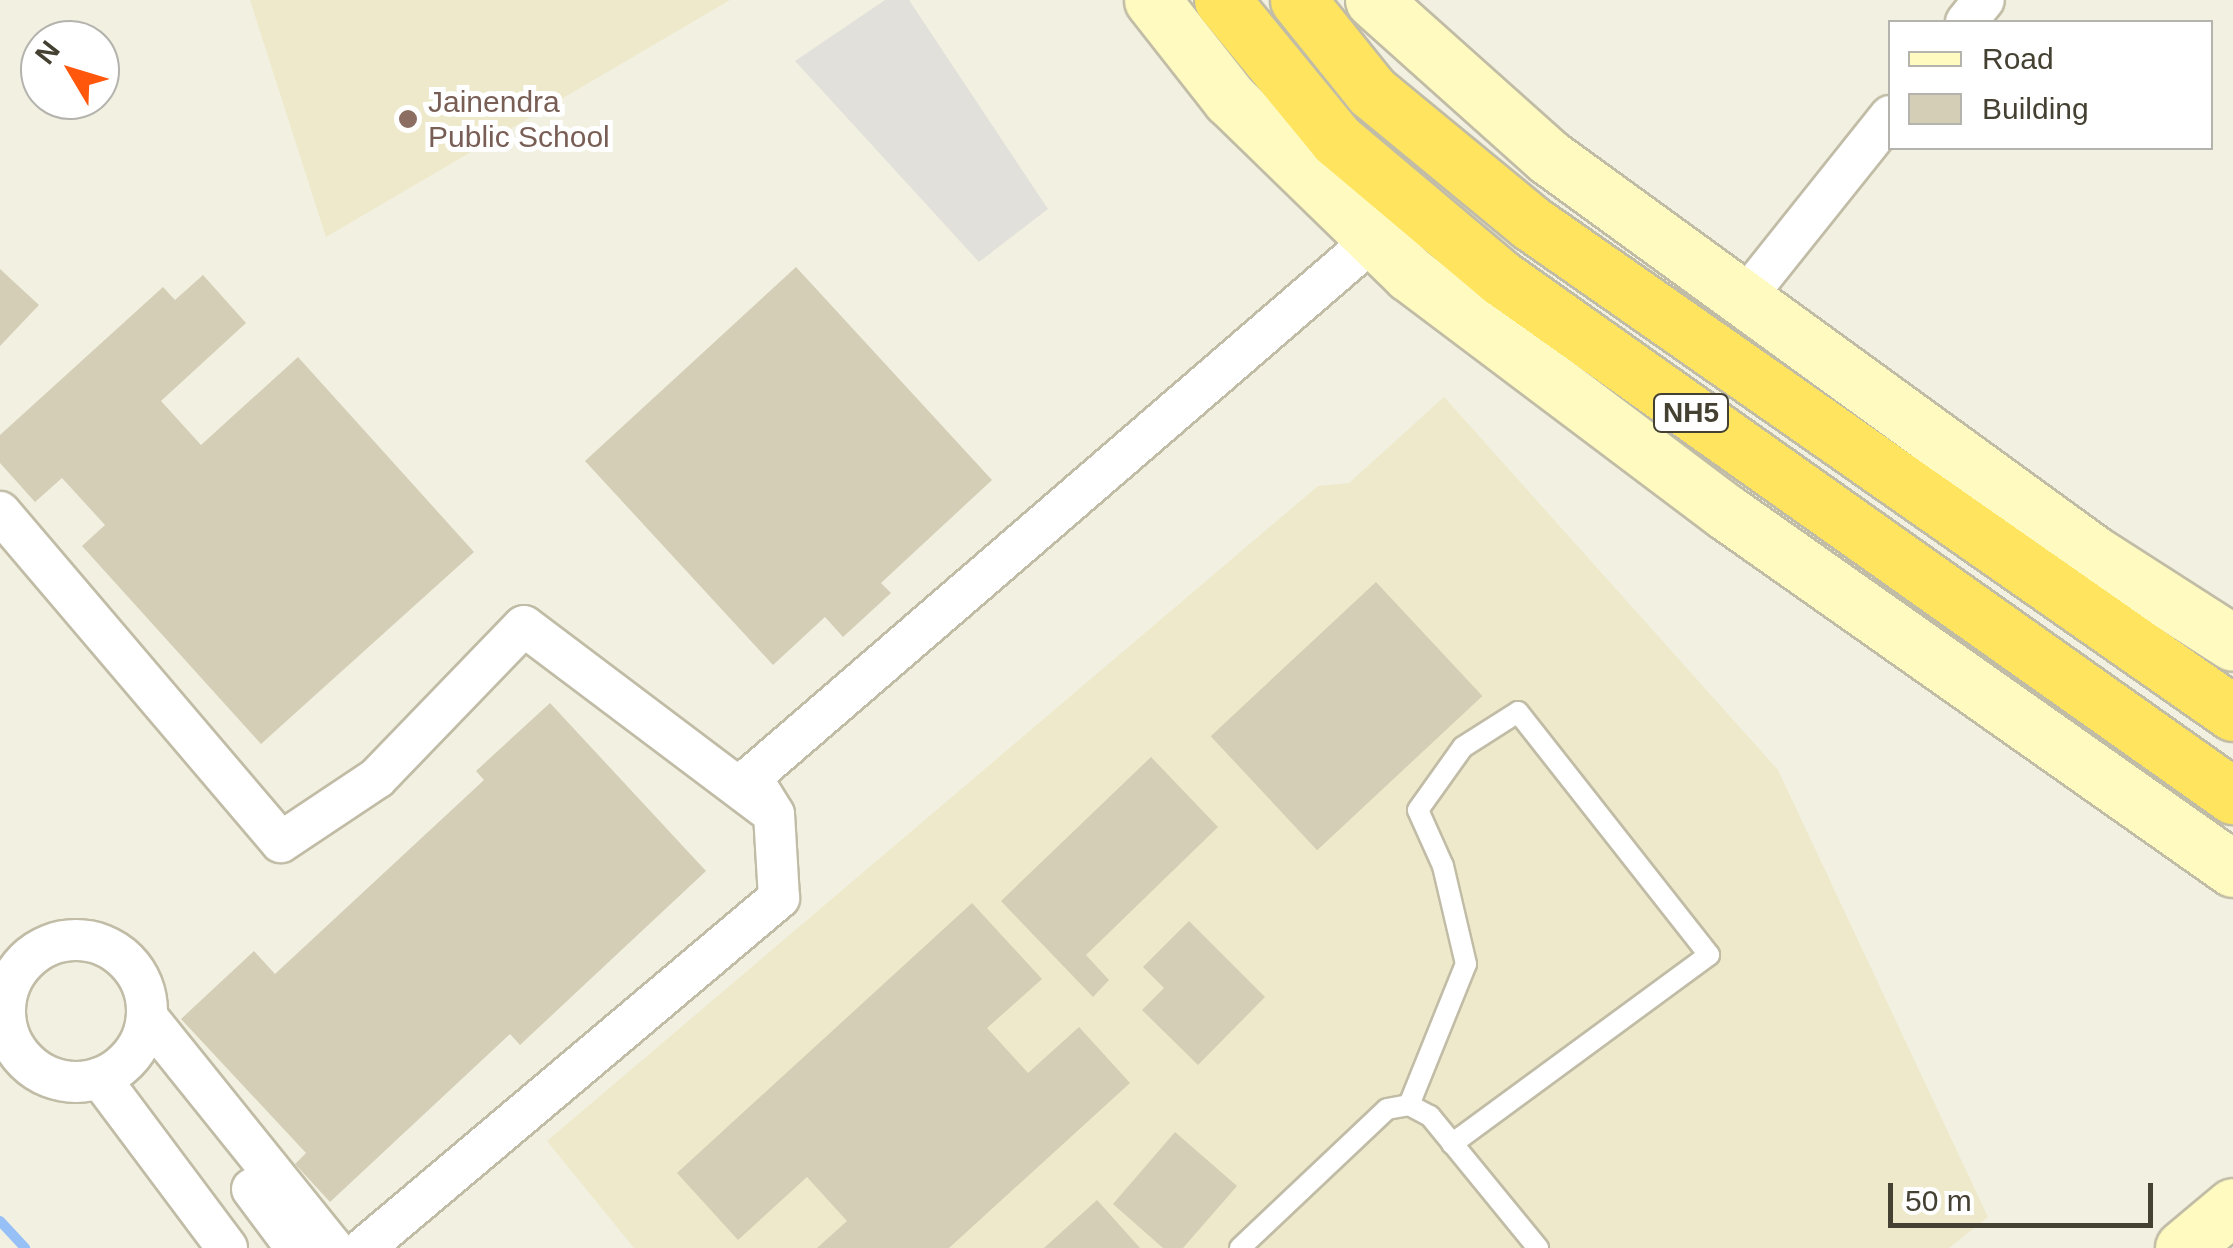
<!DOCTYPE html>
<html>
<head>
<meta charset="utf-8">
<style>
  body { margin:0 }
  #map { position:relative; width:2233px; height:1248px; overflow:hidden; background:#f2f0e1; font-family:Arial,sans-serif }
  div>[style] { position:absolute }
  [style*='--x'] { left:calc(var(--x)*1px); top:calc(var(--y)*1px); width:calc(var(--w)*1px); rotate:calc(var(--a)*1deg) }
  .education>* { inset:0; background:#ede9ca }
  .parking>* { inset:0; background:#e2e0db }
  .stream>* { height:10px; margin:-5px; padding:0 5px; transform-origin:5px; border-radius:5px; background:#97c0f6 }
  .building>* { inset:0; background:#d4ceb6; transform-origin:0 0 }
  .roads { filter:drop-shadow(2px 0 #c1bca6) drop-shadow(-2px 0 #c1bca6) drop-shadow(0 2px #c1bca6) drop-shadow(0 -2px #c1bca6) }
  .lane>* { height:20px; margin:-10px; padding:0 10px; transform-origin:10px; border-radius:10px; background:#fff }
  .street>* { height:40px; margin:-20px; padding:0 20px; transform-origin:20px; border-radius:20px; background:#fff }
  .street>.ring { margin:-20px; padding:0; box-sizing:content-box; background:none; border:40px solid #fff; border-radius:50% }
  .secondary>* { height:55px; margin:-27.5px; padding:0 27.5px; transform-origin:27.5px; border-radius:27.5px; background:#fffabf }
  .highway>* { height:55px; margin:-27.5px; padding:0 27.5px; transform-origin:27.5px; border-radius:27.5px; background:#ffe460 }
  .dots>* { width:28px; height:28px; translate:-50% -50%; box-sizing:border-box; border:5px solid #fff; border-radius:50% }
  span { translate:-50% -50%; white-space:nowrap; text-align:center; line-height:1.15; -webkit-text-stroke:10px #fff; paint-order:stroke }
  .shield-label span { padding:2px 8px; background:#fff; border:2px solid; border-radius:8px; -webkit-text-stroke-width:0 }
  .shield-label { font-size:28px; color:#444032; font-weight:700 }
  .education-label { font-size:30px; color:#785e54 }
  .left { translate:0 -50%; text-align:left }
  .legend { position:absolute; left:1888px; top:20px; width:325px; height:130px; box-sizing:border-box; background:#fff; border:2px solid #b4b3ad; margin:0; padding:12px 18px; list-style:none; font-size:30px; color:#444032 }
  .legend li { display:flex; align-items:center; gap:20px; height:50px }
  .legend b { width:50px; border:2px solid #b4b3ad }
  .north { position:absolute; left:20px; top:20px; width:100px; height:100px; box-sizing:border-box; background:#fff; border:2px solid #b4b3ad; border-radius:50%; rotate:308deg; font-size:28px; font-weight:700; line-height:40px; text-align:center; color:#444032 }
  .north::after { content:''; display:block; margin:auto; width:35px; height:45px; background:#ff580c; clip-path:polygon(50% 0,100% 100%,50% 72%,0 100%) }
  .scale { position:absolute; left:1888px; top:1183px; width:265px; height:45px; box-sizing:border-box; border:5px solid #444032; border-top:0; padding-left:12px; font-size:30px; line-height:35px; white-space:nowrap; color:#444032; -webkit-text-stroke:8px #fff; paint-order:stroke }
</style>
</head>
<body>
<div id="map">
  <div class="education">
    <div style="clip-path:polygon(250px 0,730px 0,326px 237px)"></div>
    <div style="clip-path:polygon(1444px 397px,1778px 770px,1988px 1217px,1949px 1248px,634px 1248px,547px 1141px,1318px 486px,1349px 483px)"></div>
  </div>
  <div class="parking">
    <div style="clip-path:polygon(885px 0,909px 0,1048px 209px,979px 262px,795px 61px)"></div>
  </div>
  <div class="stream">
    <div style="--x:0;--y:1221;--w:37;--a:47"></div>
  </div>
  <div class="building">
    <div style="clip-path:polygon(796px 267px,992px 480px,881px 583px,891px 593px,843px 637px,825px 617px,773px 665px,585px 461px)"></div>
    <div style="clip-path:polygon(0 269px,39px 305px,0 346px)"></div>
    <div style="clip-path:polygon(203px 275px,246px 323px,161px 401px,201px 445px,298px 357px,474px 552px,261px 744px,82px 546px,105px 525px,62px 478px,35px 502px,0 463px,0 435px,163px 287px,175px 300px)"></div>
    <div style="left:1376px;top:582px;width:156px;height:226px;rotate:47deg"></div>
    <div style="clip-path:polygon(550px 703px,706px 871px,520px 1045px,510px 1034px,330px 1202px,295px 1164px,306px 1153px,181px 1019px,254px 951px,275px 974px,484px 780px,476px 771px)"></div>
    <div style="clip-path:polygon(1151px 757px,1218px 827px,1086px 955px,1109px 980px,1093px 997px,1001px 901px)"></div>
    <div style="clip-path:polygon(972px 903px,1042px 979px,987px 1028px,1028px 1073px,1079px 1027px,1130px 1083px,949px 1248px,817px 1248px,847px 1221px,807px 1177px,738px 1240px,677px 1173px)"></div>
    <div style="clip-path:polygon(1189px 921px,1265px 997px,1198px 1065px,1142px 1010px,1164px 988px,1143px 967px)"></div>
    <div style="clip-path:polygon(1175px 1132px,1237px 1186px,1183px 1248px,1163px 1248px,1113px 1204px)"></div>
    <div style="clip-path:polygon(1097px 1200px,1140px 1248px,1044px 1248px)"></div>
  </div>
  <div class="roads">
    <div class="lane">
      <div style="--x:1409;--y:1105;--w:152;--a:-68"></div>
      <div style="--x:1466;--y:964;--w:101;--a:-103.2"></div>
      <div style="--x:1443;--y:866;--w:61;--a:-114.1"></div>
      <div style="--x:1418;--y:810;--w:77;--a:-54.5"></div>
      <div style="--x:1463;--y:747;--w:65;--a:-32.5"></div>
      <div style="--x:1518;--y:712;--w:309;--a:51.8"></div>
      <div style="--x:1709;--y:955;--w:319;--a:143.7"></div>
      <div style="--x:1240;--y:1248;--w:202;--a:-43.4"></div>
      <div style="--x:1387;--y:1109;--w:22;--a:-10"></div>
      <div style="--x:1409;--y:1105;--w:24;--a:28"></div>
      <div style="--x:1430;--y:1116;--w:171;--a:50.7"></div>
    </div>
    <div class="street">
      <div style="--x:1966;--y:22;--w:28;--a:-51"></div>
      <div style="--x:1744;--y:299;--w:234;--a:-51.4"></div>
      <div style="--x:0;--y:512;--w:433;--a:49.6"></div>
      <div style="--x:281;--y:842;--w:115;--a:-33.7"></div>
      <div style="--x:377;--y:778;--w:211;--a:-46"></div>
      <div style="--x:524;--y:626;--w:301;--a:37"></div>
      <div class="ring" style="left:5px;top:940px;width:102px;height:102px"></div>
      <div style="--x:148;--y:1018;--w:295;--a:51.2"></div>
      <div style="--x:100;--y:1078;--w:212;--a:53.2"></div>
      <div style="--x:252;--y:1189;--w:74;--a:53.3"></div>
      <div style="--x:364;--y:1248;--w:543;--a:-40.14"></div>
      <div style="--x:779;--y:898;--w:84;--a:-93.4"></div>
      <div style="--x:774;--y:814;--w:44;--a:-121.9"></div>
      <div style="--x:751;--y:777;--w:820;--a:-40.8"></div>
    </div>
    <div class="secondary">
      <div style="--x:1152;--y:0;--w:126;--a:51.8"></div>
      <div style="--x:1230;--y:99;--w:251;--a:44.2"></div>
      <div style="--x:1410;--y:274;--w:396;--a:37"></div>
      <div style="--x:1726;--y:512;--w:620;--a:35.15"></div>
      <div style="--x:1373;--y:0;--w:237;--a:41.8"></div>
      <div style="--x:1550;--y:158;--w:671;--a:36.03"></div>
      <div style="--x:2093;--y:553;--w:166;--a:32.7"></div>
      <div style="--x:2183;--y:1248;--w:65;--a:-40"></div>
    </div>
    <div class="highway">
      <div style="--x:1222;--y:0;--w:181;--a:50.6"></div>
      <div style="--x:1337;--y:140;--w:214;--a:40.1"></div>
      <div style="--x:1501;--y:278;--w:897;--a:35.29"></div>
      <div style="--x:1298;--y:0;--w:118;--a:51.2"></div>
      <div style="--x:1372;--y:92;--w:206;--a:39.5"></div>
      <div style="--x:1531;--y:223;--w:856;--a:34.92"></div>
    </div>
  </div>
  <div class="dots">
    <div style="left:408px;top:119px;background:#8d6e63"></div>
  </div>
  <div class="shield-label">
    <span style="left:1691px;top:413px">NH5</span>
  </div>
  <div class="education-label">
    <span class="left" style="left:428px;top:119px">Jainendra<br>Public School</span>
  </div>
  <ul class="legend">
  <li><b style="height:12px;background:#fffabf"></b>Road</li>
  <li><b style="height:28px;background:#d4ceb6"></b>Building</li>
  </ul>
  <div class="north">N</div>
  <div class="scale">50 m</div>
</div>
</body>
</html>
